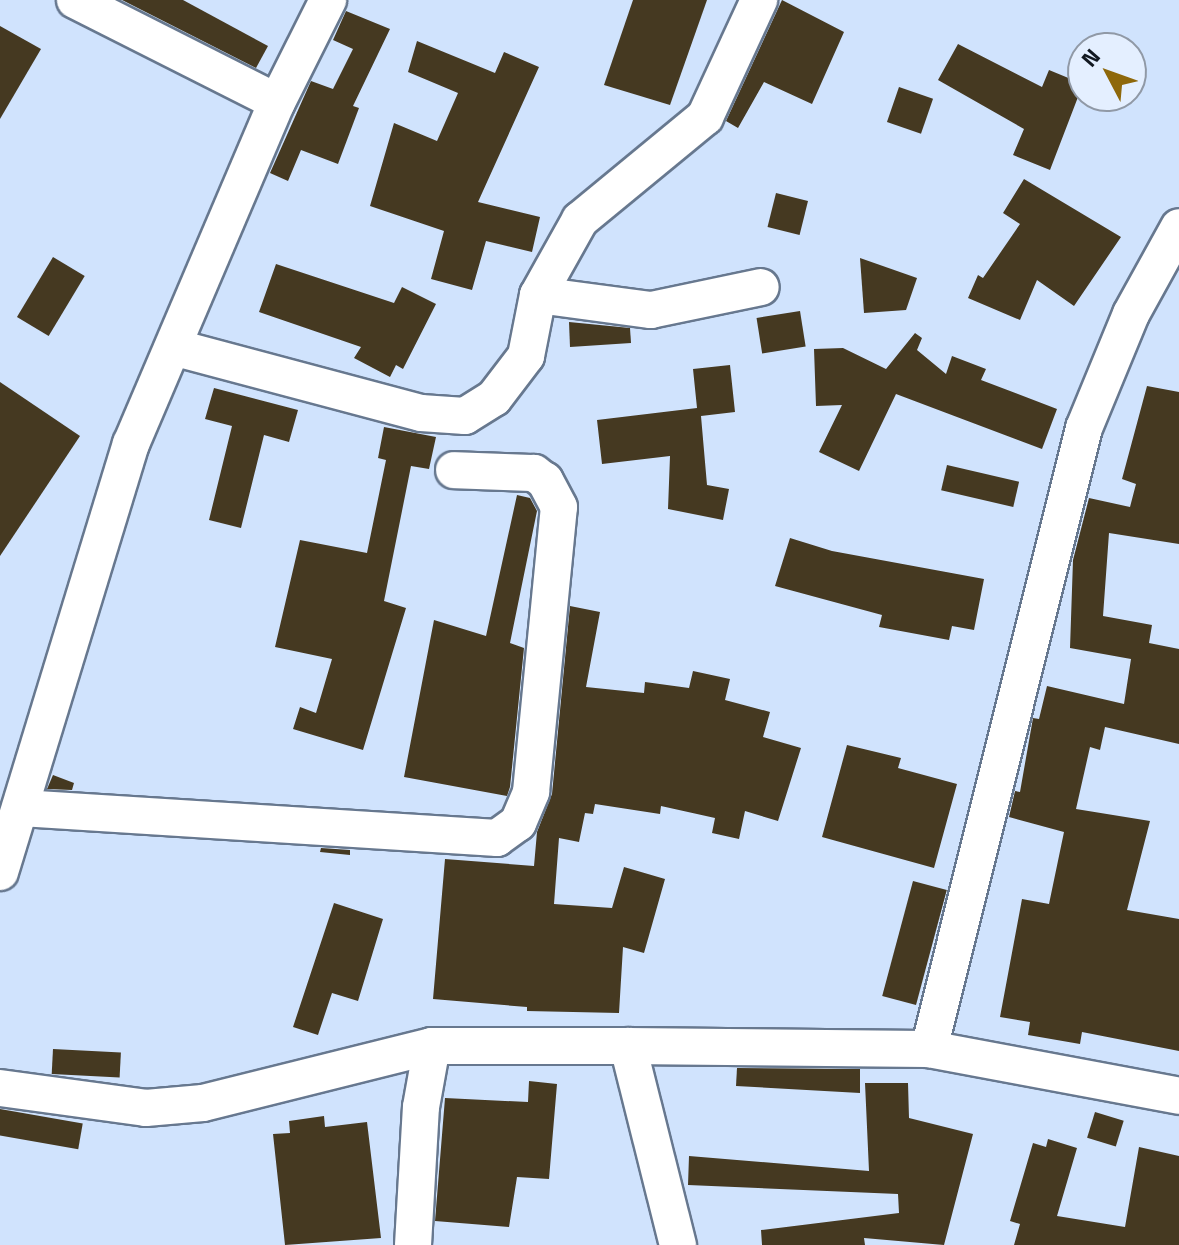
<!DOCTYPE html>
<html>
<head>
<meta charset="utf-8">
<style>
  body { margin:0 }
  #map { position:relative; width:1179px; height:1245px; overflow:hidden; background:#d0e3fd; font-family:"Titillium Web",sans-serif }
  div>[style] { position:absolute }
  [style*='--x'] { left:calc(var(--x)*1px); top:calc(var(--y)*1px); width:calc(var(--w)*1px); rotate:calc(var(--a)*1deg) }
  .building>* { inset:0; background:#453921; transform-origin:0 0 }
  .roads { filter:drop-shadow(2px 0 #67788f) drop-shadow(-2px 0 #67788f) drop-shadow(0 2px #67788f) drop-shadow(0 -2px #67788f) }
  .minor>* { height:36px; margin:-18px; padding:0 18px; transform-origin:18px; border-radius:18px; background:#fff }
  span { translate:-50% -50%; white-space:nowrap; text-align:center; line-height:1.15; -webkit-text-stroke:8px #e4efff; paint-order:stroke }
  .north { position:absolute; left:1067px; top:32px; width:80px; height:80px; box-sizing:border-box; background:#e4efff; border:2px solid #9099a6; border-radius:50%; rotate:311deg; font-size:22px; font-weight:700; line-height:32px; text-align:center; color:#121821 }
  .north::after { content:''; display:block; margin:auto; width:28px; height:36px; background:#8e680b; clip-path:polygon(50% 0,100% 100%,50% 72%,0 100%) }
</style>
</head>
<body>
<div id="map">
  <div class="building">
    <div style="clip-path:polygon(122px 0,183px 0,268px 46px,256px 68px)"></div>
    <div style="clip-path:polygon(633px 0,707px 0,670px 105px,604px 85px)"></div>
    <div style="clip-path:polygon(782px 0,844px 32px,812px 104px,764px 82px,738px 128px,726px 121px)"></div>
    <div style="clip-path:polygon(346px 11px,390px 29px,353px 106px,359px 108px,338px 164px,301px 150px,288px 181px,270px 173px,311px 81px,333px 89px,353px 49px,333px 40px)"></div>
    <div style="clip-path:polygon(0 26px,41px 49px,0 119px)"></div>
    <div style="clip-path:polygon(417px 41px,495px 73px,504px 52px,539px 67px,478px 202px,540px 217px,532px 252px,486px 241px,472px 290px,431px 279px,444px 231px,370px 206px,394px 123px,437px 141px,458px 93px,408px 72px)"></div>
    <div style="clip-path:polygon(958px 44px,1042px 87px,1049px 70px,1083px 84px,1050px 170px,1013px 155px,1024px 129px,938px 80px)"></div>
    <div style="left:899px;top:87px;width:36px;height:37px;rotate:19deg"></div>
    <div style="clip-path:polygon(1024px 179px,1121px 237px,1074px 306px,1037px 280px,1020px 320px,968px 298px,978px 275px,983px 278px,1020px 224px,1003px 213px)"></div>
    <div style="left:776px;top:193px;width:33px;height:35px;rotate:14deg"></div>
    <div style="left:53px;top:257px;width:37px;height:70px;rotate:31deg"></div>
    <div style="clip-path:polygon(860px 258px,917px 278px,906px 310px,864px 313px)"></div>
    <div style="clip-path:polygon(276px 264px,394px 303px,402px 287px,436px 304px,403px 369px,396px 365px,390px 377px,354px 358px,361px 347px,259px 312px)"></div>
    <div style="left:800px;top:311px;width:36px;height:44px;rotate:81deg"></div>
    <div style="clip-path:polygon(569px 322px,630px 328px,631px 343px,570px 347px)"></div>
    <div style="clip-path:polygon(915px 333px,922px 338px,917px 350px,946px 374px,952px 356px,986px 369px,981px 380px,1057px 409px,1042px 449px,896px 394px,859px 471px,819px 452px,842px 405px,816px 406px,814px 349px,843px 348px,886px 369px)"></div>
    <div style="clip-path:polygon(730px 365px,735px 412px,701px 416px,707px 485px,729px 489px,723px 520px,668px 509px,670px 456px,602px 464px,597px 420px,697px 408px,693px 369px)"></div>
    <div style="clip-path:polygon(0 382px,80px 436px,0 556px)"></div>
    <div style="clip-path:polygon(1147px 386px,1179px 392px,1179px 544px,1109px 533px,1103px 616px,1152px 625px,1149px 643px,1179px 649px,1179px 744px,1105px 727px,1100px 750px,1090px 747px,1076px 809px,1150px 821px,1127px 910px,1179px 919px,1179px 1051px,1082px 1032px,1080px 1044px,1028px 1035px,1030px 1022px,1000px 1017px,1022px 899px,1049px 904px,1064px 832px,1009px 817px,1015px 791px,1020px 792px,1033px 718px,1039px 719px,1047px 686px,1124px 704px,1131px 659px,1070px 648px,1073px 560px,1089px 498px,1130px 507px,1136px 484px,1122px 479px)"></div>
    <div style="clip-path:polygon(214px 388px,298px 410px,289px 442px,264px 435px,241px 528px,209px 520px,232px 426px,205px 419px)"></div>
    <div style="clip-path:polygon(384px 427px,436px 437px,429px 469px,411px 466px,384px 601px,406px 608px,363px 750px,293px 729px,300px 707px,316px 713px,332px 659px,275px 647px,300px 540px,367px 553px,386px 460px,378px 458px)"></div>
    <div style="left:947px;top:465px;width:74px;height:26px;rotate:13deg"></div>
    <div style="clip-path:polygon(517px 495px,530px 498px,537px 511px,510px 643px,524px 648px,510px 787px,507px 796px,404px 777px,434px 620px,486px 636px)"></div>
    <div style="clip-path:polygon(790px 538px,832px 551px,984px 579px,974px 630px,952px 626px,949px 640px,879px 627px,882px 615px,775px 586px)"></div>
    <div style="clip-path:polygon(570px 606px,600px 612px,586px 687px,644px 693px,645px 682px,689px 688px,693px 671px,730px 679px,725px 700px,770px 712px,763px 737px,801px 748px,778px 821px,745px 811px,739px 839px,712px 833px,715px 818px,661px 806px,660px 814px,595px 804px,593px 814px,585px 813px,579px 842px,559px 838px,554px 904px,612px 908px,624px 867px,665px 879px,644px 953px,623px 947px,619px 1013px,527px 1011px,527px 1007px,433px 999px,445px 859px,534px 866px,537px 832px,552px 794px)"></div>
    <div style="clip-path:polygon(847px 745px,901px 758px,898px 768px,957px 784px,934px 868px,822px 837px)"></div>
    <div style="clip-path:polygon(53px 775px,74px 783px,72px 790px,47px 789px)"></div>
    <div style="clip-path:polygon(321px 848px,350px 850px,350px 855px,320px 852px)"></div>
    <div style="left:913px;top:881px;width:35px;height:119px;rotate:15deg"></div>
    <div style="clip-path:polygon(334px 903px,383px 919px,358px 1001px,332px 993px,318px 1035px,293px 1027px)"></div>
    <div style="left:53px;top:1049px;width:68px;height:25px;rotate:3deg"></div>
    <div style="clip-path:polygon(737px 1068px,860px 1069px,860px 1093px,736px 1086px)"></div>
    <div style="clip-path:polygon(529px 1081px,557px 1084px,549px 1179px,517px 1177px,509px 1227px,435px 1221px,445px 1098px,528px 1102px)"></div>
    <div style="clip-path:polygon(865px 1083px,908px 1083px,909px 1118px,973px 1134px,944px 1245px,864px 1238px,865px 1245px,762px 1245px,761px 1230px,899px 1213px,898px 1194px,688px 1185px,689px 1156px,869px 1171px)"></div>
    <div style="left:0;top:1109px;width:84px;height:26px;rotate:10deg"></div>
    <div style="left:1095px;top:1112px;width:30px;height:27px;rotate:17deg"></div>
    <div style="clip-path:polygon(324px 1116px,325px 1127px,367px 1122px,381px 1238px,285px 1245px,273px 1134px,290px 1133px,289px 1121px)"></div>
    <div style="clip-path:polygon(1048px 1139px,1077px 1148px,1057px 1216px,1125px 1227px,1139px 1147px,1179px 1156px,1179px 1245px,1014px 1245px,1020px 1224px,1010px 1221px,1033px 1143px,1046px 1147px)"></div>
  </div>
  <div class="roads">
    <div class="minor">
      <div style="--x:75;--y:0;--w:226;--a:26.8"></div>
      <div style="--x:538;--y:295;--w:114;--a:7.6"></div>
      <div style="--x:651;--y:310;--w:112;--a:-11.8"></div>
      <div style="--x:173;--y:347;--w:257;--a:14.9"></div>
      <div style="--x:421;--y:413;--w:44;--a:3.9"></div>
      <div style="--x:465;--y:416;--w:34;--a:-32"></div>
      <div style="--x:494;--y:398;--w:53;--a:-52.7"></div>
      <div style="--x:526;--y:356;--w:62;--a:-78.9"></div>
      <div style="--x:538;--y:295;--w:86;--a:-60.8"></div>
      <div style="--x:580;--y:220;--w:162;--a:-39.5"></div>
      <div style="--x:705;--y:117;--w:129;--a:-65.2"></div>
      <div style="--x:21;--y:808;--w:477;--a:3.6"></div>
      <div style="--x:497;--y:838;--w:26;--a:-36"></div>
      <div style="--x:518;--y:823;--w:34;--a:-67"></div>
      <div style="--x:531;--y:792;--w:286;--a:-84.4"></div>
      <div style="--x:559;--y:507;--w:30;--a:-118"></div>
      <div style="--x:545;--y:481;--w:14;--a:-144"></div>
      <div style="--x:534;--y:473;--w:80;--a:-177.9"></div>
      <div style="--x:0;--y:872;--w:448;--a:-73"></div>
      <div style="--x:131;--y:444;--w:372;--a:-66.9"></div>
      <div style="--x:277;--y:102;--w:114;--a:-63.4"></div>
      <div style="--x:628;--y:1046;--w:205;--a:75.9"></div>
      <div style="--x:929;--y:1049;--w:640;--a:-75.99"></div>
      <div style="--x:1084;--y:428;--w:123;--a:-67.6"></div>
      <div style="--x:1131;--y:314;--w:99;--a:-61.1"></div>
      <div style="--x:0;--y:1088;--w:147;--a:7.8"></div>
      <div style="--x:146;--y:1108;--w:57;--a:-5"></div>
      <div style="--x:203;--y:1103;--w:236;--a:-14"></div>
      <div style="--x:432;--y:1046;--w:196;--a:0"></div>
      <div style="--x:628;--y:1046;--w:301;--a:0.6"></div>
      <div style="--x:929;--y:1049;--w:254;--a:10.6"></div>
      <div style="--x:413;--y:1245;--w:138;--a:-86.7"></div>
      <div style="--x:421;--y:1107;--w:62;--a:-79.8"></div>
    </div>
  </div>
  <div class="north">N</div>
</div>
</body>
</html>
